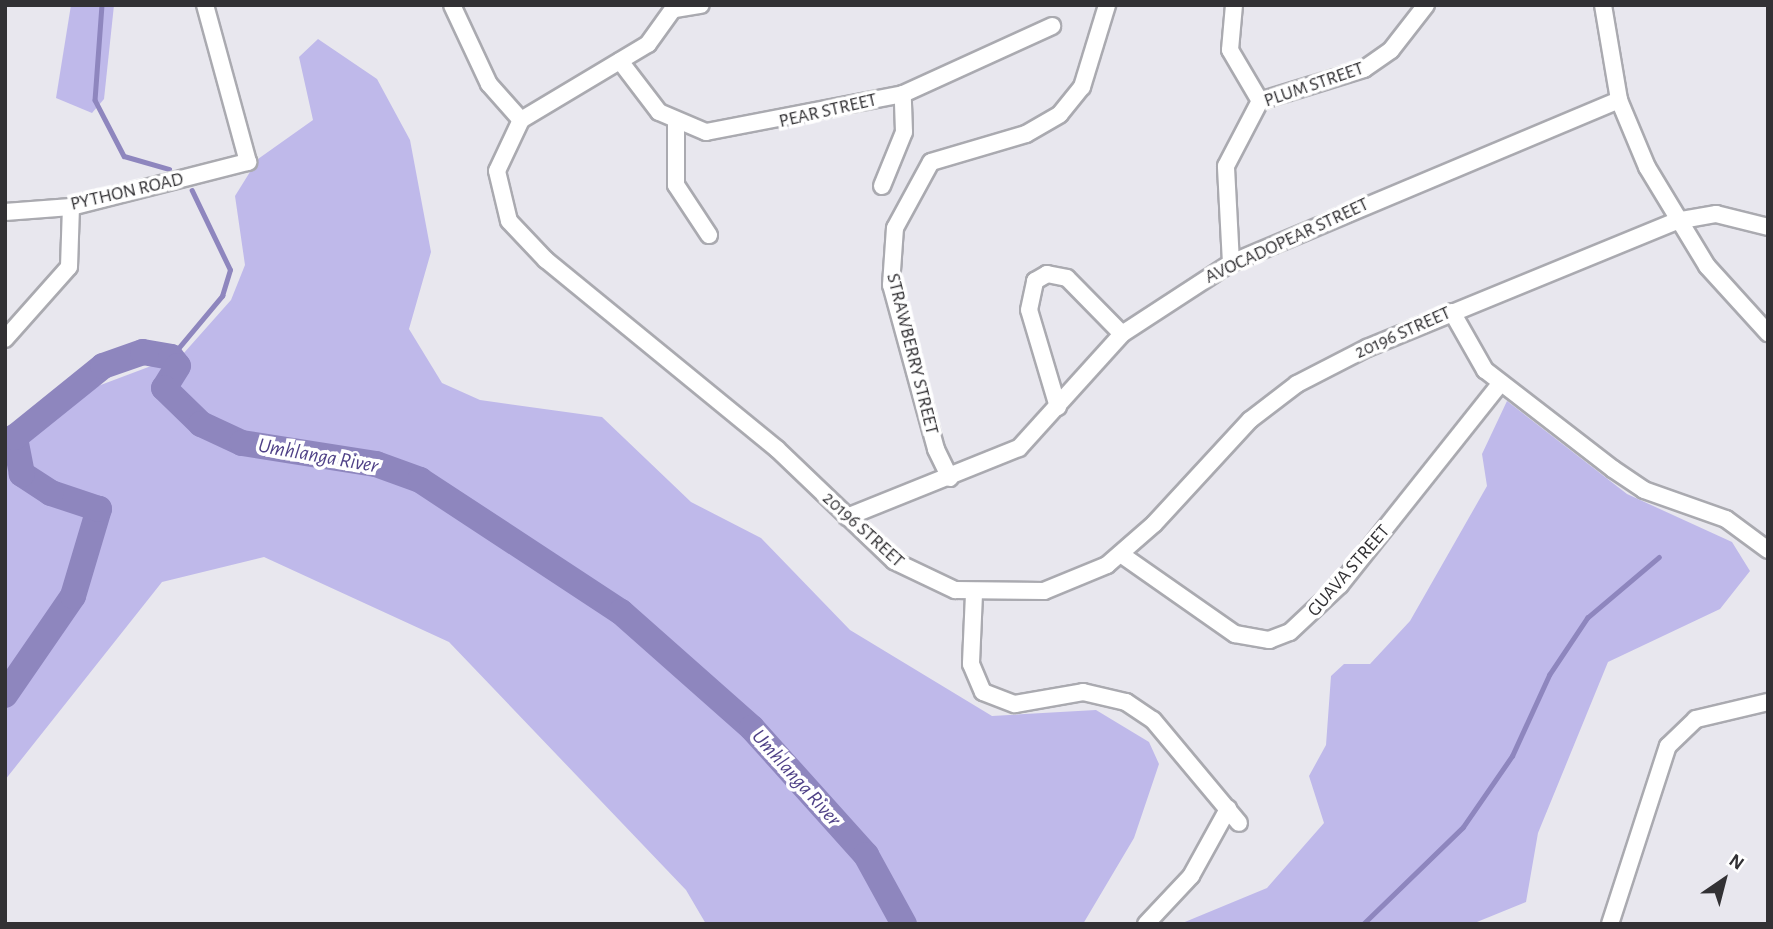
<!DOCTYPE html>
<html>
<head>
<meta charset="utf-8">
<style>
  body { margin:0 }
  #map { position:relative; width:1773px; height:929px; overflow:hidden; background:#e8e7ee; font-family:"Alegreya Sans",sans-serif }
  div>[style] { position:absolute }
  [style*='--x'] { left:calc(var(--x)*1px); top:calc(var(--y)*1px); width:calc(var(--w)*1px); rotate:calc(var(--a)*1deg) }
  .green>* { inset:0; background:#bfb9ea }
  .stream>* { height:4.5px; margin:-2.25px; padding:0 2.25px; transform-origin:2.25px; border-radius:2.25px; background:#8e86be }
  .river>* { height:26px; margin:-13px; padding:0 13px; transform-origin:13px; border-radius:13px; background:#8e86be }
  .roads { filter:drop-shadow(2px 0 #aaaab0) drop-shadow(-2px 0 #aaaab0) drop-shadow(0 2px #aaaab0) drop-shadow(0 -2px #aaaab0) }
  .minor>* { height:16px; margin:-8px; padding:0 8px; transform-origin:8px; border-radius:8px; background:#fff }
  span { translate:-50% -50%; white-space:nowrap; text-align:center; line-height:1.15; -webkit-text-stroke:7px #fff; paint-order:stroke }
  .street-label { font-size:19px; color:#323134 }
  .water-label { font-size:21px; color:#4f4187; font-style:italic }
  .frame { position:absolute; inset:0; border:7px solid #323134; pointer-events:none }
  .north { position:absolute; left:1689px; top:845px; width:70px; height:70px; -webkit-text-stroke:5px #fff; paint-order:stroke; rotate:35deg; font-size:19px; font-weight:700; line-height:28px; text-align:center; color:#323134 }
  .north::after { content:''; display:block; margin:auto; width:24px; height:32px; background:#323134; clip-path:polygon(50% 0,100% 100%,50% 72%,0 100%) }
</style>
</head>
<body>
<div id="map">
  <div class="green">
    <div style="clip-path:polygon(71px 5px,114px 5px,104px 99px,92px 113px,56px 98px)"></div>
    <div style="clip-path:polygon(318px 39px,377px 79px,410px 140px,431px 252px,409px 329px,442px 383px,480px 400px,602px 417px,691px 502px,761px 538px,850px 630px,992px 716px,1096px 710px,1149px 742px,1159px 764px,1134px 838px,1083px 924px,706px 924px,686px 890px,449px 642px,264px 557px,162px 582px,5px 780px,5px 444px,20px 442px,98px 386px,183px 354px,231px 300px,245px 265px,235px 196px,258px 159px,313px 120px,299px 57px)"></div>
    <div style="clip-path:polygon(1507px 401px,1627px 494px,1732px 542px,1750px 571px,1720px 609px,1608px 662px,1538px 833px,1526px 902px,1472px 924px,1180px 924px,1267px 888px,1324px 823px,1309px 776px,1326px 745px,1331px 676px,1344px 664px,1370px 664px,1410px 621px,1487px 486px,1482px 454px)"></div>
  </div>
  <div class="stream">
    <div style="--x:102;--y:5;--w:95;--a:94.2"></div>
    <div style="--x:95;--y:100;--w:63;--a:62.6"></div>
    <div style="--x:124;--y:156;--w:47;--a:16.1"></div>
    <div style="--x:171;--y:357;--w:80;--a:-50.1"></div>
    <div style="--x:222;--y:296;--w:27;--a:-73"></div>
    <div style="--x:230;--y:270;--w:88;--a:-115.7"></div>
    <div style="--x:1363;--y:924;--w:139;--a:-44.1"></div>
    <div style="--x:1463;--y:827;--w:86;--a:-55.4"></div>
    <div style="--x:1512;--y:756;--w:89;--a:-65.4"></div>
    <div style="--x:1549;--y:675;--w:69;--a:-56.3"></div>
    <div style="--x:1587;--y:618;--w:94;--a:-40.3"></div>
  </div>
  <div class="river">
    <div style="--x:5;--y:695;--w:120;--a:-55.5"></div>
    <div style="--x:73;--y:596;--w:91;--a:-73.4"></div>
    <div style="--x:99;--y:509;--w:51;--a:-161.6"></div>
    <div style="--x:51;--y:493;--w:35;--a:-147"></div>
    <div style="--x:22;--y:474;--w:38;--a:-101"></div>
    <div style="--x:15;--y:437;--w:113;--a:-38.9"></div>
    <div style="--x:103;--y:366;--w:42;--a:-19.3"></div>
    <div style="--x:143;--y:352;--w:28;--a:10"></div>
    <div style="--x:171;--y:357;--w:11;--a:52"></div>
    <div style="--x:178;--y:366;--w:26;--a:122"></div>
    <div style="--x:164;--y:388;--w:52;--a:44.2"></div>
    <div style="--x:201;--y:424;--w:45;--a:24.9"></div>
    <div style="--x:242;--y:443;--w:136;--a:8.9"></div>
    <div style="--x:376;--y:464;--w:47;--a:20"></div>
    <div style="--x:420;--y:480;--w:240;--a:33.3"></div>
    <div style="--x:621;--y:612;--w:175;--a:41.5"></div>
    <div style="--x:752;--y:728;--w:171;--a:48.1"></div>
    <div style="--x:866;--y:855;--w:79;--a:61.2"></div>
  </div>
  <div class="roads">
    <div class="minor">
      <div style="--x:452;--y:5;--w:87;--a:64.9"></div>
      <div style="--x:489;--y:84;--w:48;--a:48.4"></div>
      <div style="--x:676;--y:5;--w:48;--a:125.7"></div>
      <div style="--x:648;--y:44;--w:148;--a:149.1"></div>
      <div style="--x:521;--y:120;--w:56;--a:115.2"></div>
      <div style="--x:497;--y:171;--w:51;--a:76.5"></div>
      <div style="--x:509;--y:221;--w:54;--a:46.5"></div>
      <div style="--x:546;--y:260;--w:298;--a:39.3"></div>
      <div style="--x:777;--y:449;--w:162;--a:43.7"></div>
      <div style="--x:894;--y:561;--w:68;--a:25.4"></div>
      <div style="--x:955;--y:590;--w:89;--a:0.6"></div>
      <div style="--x:1044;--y:591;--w:68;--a:-22.4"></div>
      <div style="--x:1107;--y:565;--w:62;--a:-41.1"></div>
      <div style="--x:1154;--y:524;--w:142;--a:-47.3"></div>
      <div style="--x:1250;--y:420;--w:59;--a:-37.5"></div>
      <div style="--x:1297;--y:384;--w:79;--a:-27.2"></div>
      <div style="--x:1367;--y:348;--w:334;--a:-22.3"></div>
      <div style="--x:1676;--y:221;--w:41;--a:-9.9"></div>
      <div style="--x:1716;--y:214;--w:54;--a:14"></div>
      <div style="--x:1234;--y:5;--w:45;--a:95.1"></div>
      <div style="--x:1230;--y:50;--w:59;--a:59.5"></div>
      <div style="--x:1603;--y:5;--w:96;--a:80.4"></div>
      <div style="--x:1619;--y:100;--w:73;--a:67.3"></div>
      <div style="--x:1647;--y:167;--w:116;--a:58.8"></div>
      <div style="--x:1707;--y:266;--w:91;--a:47.7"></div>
      <div style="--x:675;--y:9;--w:26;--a:-9"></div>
      <div style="--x:620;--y:61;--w:64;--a:52.6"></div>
      <div style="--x:659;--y:112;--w:51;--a:23.1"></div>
      <div style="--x:706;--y:132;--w:201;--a:-10.9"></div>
      <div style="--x:903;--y:94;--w:164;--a:-24.5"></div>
      <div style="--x:676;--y:123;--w:62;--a:90"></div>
      <div style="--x:676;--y:185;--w:60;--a:56.6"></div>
      <div style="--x:882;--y:186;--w:58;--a:-67.8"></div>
      <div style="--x:904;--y:132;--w:38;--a:-92"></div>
      <div style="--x:5;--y:212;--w:66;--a:-4.3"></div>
      <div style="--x:71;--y:207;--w:183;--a:-14.3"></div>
      <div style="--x:248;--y:162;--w:163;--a:-105.3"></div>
      <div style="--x:1231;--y:263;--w:97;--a:-93"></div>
      <div style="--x:1226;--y:166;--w:73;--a:-62.4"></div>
      <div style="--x:1260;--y:101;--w:109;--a:-17.1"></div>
      <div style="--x:1364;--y:69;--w:33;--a:-35"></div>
      <div style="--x:1391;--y:50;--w:57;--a:-52.1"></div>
      <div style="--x:1452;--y:312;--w:67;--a:60.4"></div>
      <div style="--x:1485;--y:370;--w:162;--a:37.7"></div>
      <div style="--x:1613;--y:469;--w:37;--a:34"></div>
      <div style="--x:1644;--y:490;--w:87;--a:19.5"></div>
      <div style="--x:1726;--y:519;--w:52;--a:36.4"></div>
      <div style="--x:5;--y:339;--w:96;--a:-48.4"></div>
      <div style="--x:69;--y:267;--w:60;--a:-88.1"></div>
      <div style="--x:1058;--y:407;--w:101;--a:-106.6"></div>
      <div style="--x:1029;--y:310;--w:30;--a:-78"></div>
      <div style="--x:1035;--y:281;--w:14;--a:-30"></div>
      <div style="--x:1047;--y:274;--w:20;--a:11"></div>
      <div style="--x:1067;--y:278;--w:78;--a:45.5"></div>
      <div style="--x:950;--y:478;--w:32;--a:-116"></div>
      <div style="--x:936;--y:449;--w:170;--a:-105.3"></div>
      <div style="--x:891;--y:285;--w:57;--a:-86"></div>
      <div style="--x:895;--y:228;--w:75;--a:-61.4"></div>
      <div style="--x:931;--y:162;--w:99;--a:-16.4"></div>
      <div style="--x:1026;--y:134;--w:39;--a:-30"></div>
      <div style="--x:1060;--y:114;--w:35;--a:-51"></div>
      <div style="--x:1082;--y:87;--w:86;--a:-73"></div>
      <div style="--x:847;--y:517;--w:185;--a:-21.9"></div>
      <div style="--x:1019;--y:448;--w:154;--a:-47.9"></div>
      <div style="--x:1122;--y:334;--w:130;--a:-33.1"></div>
      <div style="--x:1231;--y:263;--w:421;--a:-22.8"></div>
      <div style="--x:1122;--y:555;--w:138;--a:35"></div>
      <div style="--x:1235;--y:634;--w:35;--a:10"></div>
      <div style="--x:1269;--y:640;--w:22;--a:-21"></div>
      <div style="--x:1290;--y:632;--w:69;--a:-43.2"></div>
      <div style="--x:1340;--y:585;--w:257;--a:-51.5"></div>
      <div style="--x:974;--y:594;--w:70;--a:92.5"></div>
      <div style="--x:971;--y:664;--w:30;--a:67"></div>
      <div style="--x:983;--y:692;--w:34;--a:21"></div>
      <div style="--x:1015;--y:704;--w:69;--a:-10"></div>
      <div style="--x:1083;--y:692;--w:44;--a:13.1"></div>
      <div style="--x:1126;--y:702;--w:32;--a:34"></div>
      <div style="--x:1153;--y:720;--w:134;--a:50.1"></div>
      <div style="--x:1146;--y:924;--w:66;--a:-46.8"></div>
      <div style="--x:1191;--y:876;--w:77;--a:-61.1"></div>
      <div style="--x:1610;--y:924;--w:187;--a:-72"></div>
      <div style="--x:1668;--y:746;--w:39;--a:-44"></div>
      <div style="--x:1696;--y:719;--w:74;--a:-13.3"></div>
    </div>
  </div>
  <div class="street-label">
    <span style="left:1314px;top:85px;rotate:-19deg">PLUM STREET</span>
    <span style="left:828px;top:111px;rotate:-13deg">PEAR STREET</span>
    <span style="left:127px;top:192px;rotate:-13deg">PYTHON ROAD</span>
    <span style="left:1287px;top:241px;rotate:-25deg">AVOCADOPEAR STREET</span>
    <span style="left:1403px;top:333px;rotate:-24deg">20196 STREET</span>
    <span style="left:912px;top:354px;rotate:76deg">STRAWBERRY STREET</span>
    <span style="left:863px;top:530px;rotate:42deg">20196 STREET</span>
    <span style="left:1349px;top:571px;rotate:-49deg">GUAVA STREET</span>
  </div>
  <div class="water-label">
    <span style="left:318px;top:456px;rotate:10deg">Umhlanga River</span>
    <span style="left:796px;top:778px;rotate:48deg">Umhlanga River</span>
  </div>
  <div class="frame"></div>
  <div class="north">N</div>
</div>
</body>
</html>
